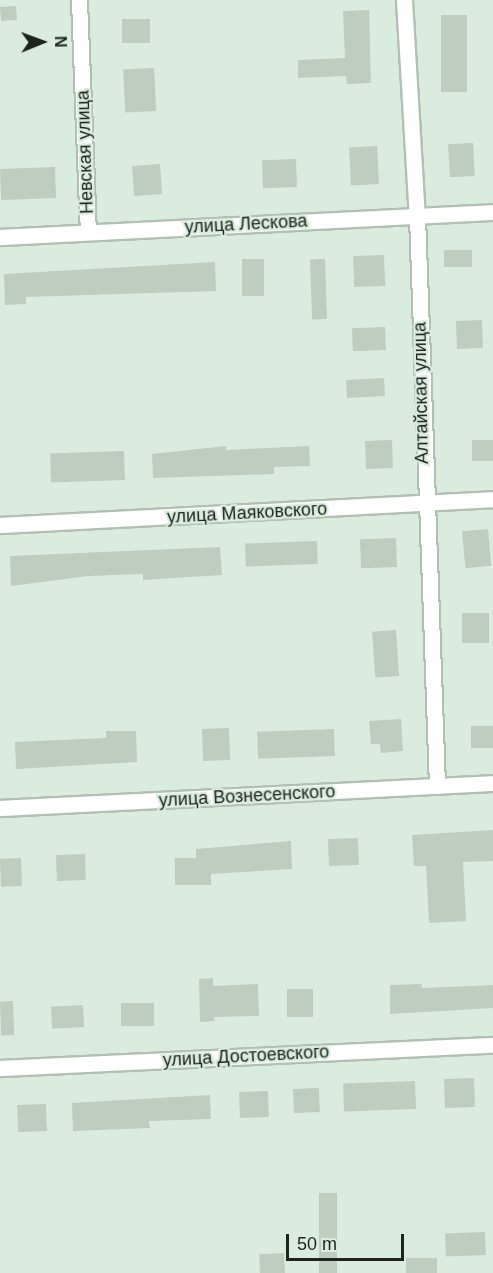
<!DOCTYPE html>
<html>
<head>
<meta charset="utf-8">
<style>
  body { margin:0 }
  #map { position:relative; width:493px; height:1273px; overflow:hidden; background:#daecdd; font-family:Helvetica,sans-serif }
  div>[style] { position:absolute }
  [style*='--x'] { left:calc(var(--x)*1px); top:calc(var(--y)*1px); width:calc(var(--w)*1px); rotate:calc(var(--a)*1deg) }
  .building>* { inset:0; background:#bdcebf; transform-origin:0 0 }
  .roads { filter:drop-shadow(2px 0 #b0c0b2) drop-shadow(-2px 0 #b0c0b2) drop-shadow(0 2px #b0c0b2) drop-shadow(0 -2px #b0c0b2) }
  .street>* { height:15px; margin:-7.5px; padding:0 7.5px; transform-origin:7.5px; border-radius:7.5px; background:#fff }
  span { translate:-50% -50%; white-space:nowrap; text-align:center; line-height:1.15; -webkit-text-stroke:4.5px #daecdd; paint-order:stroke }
  .street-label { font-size:18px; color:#1d241e }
  .north { position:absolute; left:12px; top:12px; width:60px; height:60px; -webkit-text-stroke:4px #daecdd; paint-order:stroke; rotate:89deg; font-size:16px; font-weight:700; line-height:24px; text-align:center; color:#1d241e }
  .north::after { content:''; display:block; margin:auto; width:21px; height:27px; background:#1d241e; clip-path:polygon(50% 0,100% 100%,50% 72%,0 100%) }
  .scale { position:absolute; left:286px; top:1234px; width:118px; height:27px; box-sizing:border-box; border:3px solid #1d241e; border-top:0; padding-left:8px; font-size:18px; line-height:21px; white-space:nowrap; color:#1d241e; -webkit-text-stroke:4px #daecdd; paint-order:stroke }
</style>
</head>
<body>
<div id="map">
  <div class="building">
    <div style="left:16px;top:6px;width:14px;height:16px;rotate:86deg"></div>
    <div style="clip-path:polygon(369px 10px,371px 83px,347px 84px,346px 76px,298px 78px,298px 60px,345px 58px,343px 11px)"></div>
    <div style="left:467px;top:15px;width:77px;height:26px;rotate:90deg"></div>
    <div style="left:150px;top:19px;width:24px;height:28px;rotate:90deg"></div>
    <div style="left:154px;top:68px;width:43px;height:31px;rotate:87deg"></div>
    <div style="left:473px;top:143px;width:33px;height:25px;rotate:87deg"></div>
    <div style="left:377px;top:146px;width:38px;height:28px;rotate:87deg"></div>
    <div style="left:296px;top:159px;width:28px;height:34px;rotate:88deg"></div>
    <div style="left:160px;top:164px;width:30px;height:28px;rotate:86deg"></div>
    <div style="left:55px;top:167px;width:31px;height:55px;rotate:88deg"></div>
    <div style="left:472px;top:250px;width:17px;height:28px;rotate:90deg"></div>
    <div style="left:384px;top:255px;width:31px;height:31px;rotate:88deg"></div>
    <div style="left:242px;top:259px;width:22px;height:37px"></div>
    <div style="left:325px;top:259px;width:60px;height:15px;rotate:88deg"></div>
    <div style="clip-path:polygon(215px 262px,216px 291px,26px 297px,26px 304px,5px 305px,4px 274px)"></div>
    <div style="left:482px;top:320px;width:28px;height:26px;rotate:88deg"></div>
    <div style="left:385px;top:327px;width:23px;height:33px;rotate:88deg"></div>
    <div style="left:384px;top:378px;width:18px;height:38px;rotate:87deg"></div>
    <div style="left:392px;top:440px;width:28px;height:27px;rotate:88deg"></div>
    <div style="left:493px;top:440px;width:21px;height:21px;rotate:90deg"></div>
    <div style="clip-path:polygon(226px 446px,226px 450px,309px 446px,310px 466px,274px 467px,274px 474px,153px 478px,152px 454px)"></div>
    <div style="left:124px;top:451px;width:29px;height:74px;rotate:88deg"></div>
    <div style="left:488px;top:529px;width:37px;height:26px;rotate:85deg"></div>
    <div style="left:396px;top:538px;width:29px;height:36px;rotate:88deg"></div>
    <div style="left:317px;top:541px;width:23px;height:72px;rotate:88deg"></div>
    <div style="clip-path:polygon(220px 547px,222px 575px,143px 580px,143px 574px,88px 576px,11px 586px,10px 556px)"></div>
    <div style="left:462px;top:613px;width:27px;height:30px"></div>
    <div style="left:396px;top:630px;width:46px;height:24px;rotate:86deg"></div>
    <div style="clip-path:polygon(401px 719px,403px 751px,381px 753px,380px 744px,371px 744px,369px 721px)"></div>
    <div style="left:493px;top:726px;width:22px;height:22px;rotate:90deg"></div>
    <div style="left:229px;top:728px;width:32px;height:27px;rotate:88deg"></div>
    <div style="left:334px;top:729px;width:27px;height:77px;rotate:88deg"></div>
    <div style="clip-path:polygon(106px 731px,136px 731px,137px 762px,16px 769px,15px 742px,106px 738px)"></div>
    <div style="clip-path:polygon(493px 830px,493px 861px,463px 862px,466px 921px,429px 923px,426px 866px,414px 866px,412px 835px)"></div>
    <div style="left:358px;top:838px;width:27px;height:30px;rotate:88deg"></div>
    <div style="clip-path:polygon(291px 841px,292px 869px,211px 874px,211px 885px,175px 885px,175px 858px,196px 858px,196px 849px)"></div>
    <div style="left:85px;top:854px;width:26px;height:29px;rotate:88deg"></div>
    <div style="left:21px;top:858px;width:28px;height:21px;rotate:88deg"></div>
    <div style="clip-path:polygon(213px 978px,213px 986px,258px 984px,259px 1016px,214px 1017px,215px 1021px,200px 1022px,199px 979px)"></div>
    <div style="clip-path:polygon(422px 984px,422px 988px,493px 985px,493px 1008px,390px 1014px,390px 985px)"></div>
    <div style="left:313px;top:989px;width:28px;height:26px;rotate:90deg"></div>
    <div style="left:13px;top:1001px;width:34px;height:13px;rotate:88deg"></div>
    <div style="left:154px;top:1003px;width:23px;height:33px;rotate:90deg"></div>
    <div style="left:83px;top:1005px;width:22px;height:32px;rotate:87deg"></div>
    <div style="left:474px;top:1078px;width:29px;height:30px;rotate:88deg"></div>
    <div style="left:415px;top:1081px;width:28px;height:72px;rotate:88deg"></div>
    <div style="left:319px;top:1088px;width:24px;height:26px;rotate:88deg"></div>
    <div style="left:268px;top:1091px;width:26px;height:29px;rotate:88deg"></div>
    <div style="clip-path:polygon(210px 1095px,211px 1119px,149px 1121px,150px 1128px,73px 1131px,72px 1103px)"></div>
    <div style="left:46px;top:1104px;width:27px;height:29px;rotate:88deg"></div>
    <div style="left:319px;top:1193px;width:18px;height:80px"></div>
    <div style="left:485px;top:1232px;width:23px;height:40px;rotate:88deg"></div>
    <div style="left:284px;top:1253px;width:20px;height:25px;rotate:87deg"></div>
    <div style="left:437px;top:1258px;width:15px;height:31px;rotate:90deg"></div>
  </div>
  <div class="roads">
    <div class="street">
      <div style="--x:79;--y:0;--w:232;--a:87.8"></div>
      <div style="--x:404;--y:0;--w:216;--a:86.6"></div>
      <div style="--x:417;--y:216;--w:570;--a:87.99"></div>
      <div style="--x:0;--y:237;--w:494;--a:-2.9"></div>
      <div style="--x:0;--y:525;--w:494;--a:-3"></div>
      <div style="--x:0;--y:808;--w:494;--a:-2.9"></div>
      <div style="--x:0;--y:1068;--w:494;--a:-2.7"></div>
    </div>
  </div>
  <div class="street-label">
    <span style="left:85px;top:152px;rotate:-92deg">Невская улица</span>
    <span style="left:246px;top:224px;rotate:-3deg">улица Лескова</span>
    <span style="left:421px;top:393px;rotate:-91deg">Алтайская улица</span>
    <span style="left:247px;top:513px;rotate:-3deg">улица Маяковского</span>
    <span style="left:247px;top:796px;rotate:-3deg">улица Вознесенского</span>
    <span style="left:246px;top:1056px;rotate:-3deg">улица Достоевского</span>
  </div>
  <div class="north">N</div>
  <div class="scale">50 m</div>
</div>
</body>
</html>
